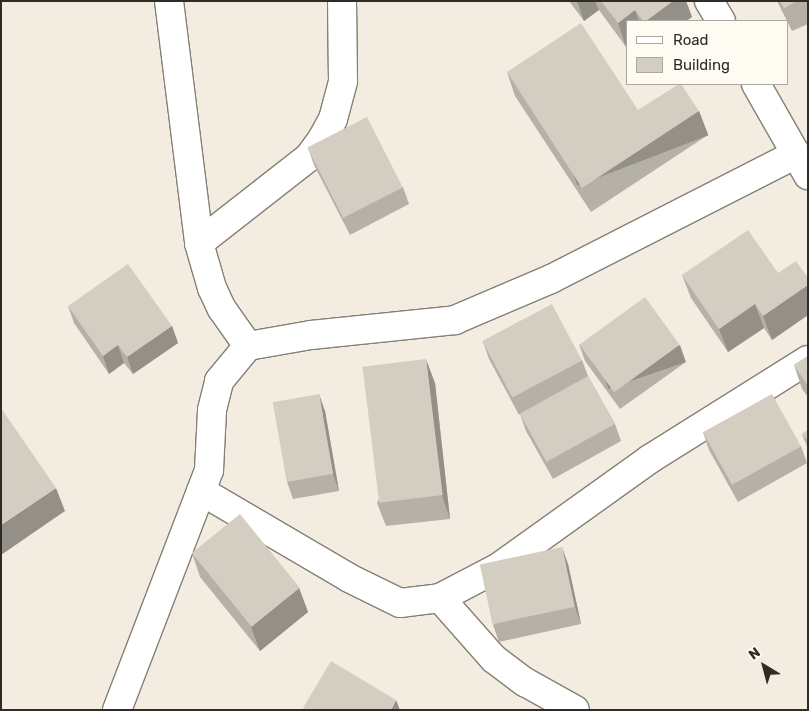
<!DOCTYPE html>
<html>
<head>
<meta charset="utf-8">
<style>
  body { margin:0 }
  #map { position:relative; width:809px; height:711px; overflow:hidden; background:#f3ede1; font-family:Rubik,sans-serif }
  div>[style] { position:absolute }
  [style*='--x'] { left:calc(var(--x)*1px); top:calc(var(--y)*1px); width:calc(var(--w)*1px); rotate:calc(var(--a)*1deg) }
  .roads { filter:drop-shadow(1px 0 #857f74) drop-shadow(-1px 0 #857f74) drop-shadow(0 1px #857f74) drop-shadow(0 -1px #857f74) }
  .minor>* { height:28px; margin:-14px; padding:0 14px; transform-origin:14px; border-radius:14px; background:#fff }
  .wall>* { inset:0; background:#b6b1a7 }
  .shaded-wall>* { inset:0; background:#949088; transform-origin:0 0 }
  .building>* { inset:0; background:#d4cec2; transform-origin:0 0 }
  span { translate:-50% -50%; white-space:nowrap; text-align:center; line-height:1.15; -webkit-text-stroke:4px #fefbf3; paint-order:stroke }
  .frame { position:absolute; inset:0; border:2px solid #2f2c28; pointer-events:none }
  .legend { position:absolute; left:626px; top:20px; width:162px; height:65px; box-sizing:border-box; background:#fefbf3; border:1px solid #aba8a2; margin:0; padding:6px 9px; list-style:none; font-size:15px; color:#2f2c28 }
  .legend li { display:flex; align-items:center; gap:10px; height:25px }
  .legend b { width:25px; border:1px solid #aba8a2 }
  .north { position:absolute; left:739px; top:641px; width:50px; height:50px; -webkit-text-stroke:4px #fefbf3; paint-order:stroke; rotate:323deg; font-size:14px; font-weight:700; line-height:20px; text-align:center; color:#2f2c28 }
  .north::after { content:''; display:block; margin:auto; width:18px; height:22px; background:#2f2c28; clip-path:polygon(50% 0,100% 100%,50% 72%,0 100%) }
</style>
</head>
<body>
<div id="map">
  <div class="roads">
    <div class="minor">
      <div style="--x:169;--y:1;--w:244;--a:82.9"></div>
      <div style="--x:199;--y:243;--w:47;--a:73.9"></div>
      <div style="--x:212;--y:288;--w:23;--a:65"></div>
      <div style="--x:222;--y:309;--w:45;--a:54.9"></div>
      <div style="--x:709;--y:1;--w:23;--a:59"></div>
      <div style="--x:756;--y:84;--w:105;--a:60.3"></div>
      <div style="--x:199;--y:243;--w:140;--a:-38"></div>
      <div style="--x:309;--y:157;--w:22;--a:-54"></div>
      <div style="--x:322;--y:139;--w:23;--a:-61"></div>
      <div style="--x:333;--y:119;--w:39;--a:-75"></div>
      <div style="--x:343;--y:81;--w:80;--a:-90.7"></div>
      <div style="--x:201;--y:491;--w:172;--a:30.4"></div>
      <div style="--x:349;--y:578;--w:57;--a:26.1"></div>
      <div style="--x:400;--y:603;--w:40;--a:-7.1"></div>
      <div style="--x:440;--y:598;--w:67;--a:-27.7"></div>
      <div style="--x:499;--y:567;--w:186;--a:-35.6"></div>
      <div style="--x:650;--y:459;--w:186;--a:-32.1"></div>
      <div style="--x:440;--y:598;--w:81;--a:48.5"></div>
      <div style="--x:494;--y:659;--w:39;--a:37"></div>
      <div style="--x:525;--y:682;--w:57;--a:29.2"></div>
      <div style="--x:117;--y:710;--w:257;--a:-69"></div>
      <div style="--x:209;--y:470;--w:60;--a:-87.1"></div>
      <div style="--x:212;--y:410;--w:30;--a:-76"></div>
      <div style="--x:219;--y:381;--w:45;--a:-50.4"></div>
      <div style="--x:248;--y:346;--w:64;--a:-9.9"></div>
      <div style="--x:311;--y:335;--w:145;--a:-5.9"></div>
      <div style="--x:455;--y:320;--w:104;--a:-23.1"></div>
      <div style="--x:551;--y:279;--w:275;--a:-27"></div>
    </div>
  </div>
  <div class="wall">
    <div style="clip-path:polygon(569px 1px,686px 1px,692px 17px,686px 21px,628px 21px,626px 47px,599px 10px,584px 21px)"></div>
    <div style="clip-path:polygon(777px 1px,808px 1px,808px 24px,792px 31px)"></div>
    <div style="clip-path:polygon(507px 72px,638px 110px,699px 111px,708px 135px,591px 212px,515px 96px)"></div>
    <div style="clip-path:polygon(308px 148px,403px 187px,409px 204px,350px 235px,314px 165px)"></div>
    <div style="clip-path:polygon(778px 273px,808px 278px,808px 315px,772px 340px,764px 328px,728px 352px,691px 298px,682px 275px)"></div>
    <div style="clip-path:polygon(68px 306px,172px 326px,178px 343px,133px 374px,124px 363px,109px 374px,74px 323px)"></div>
    <div style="clip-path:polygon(483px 342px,582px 360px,588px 376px,615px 424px,621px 441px,553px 479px,526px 431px,520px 414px,519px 415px,489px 359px)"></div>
    <div style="clip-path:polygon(579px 344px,686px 362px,620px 409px,585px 361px)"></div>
    <div style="clip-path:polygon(808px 356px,808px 397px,802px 389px,794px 365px)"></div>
    <div style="clip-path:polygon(435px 383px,450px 519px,386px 526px,377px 503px)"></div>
    <div style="clip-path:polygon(325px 411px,339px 491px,293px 499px,287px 482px)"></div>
    <div style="clip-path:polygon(808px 430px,808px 449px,802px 434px)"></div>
    <div style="clip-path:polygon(703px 432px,801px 446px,807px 463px,738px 502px,709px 450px)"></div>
    <div style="clip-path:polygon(192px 553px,299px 588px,308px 612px,260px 651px,200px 577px)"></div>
    <div style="clip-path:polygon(568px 564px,581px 624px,499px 642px,493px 625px)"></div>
  </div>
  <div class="shaded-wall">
    <div style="clip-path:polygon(577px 1px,595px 1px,599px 10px,584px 21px)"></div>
    <div style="clip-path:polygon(673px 1px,686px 1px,692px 17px,686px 21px,646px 21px)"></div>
    <div style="clip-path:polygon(635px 10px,639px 21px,628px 21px,628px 46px,626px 47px,618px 23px)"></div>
    <div style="left:699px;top:111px;width:26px;height:140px;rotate:69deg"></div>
    <div style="clip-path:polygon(808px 285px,808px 315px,772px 340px,763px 316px)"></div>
    <div style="clip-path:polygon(755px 304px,764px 328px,728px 352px,719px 329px)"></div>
    <div style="clip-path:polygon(172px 326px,178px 343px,133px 374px,127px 357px)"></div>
    <div style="clip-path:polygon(118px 345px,124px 363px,109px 374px,103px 356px)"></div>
    <div style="left:680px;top:345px;width:18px;height:82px;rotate:71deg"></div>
    <div style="clip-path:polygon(426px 359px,435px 383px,450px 519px,442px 495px)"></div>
    <div style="clip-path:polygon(319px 394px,325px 411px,339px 491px,333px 474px)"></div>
    <div style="clip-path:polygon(56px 488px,65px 511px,1px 555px,1px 525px)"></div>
    <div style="clip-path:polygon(562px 547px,568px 564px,581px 624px,575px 607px)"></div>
    <div style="clip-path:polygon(299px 588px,308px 612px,260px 651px,251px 627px)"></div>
    <div style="clip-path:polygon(396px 700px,400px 710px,391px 710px)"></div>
  </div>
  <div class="building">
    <div style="clip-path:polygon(601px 1px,673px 1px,646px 21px,643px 21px,635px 10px,618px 23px)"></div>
    <div style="clip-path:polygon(780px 1px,797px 1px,784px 8px)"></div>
    <div style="clip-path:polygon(581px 23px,638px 110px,679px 84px,681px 84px,699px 111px,582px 188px,507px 72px)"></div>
    <div style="left:367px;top:117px;width:79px;height:67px;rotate:63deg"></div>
    <div style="clip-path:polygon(748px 230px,778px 273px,796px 261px,808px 278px,808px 285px,763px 316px,755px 304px,719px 329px,682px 275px)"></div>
    <div style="clip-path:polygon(128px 264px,172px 326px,127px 357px,118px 345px,103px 356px,68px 306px)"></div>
    <div style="left:645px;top:297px;width:59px;height:81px;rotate:54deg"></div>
    <div style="left:552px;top:304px;width:64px;height:79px;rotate:62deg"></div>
    <div style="clip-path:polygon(808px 356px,808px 386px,794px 365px)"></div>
    <div style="left:426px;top:359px;width:137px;height:64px;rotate:83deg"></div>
    <div style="left:588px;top:376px;width:55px;height:78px;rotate:61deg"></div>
    <div style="left:319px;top:394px;width:81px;height:47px;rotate:80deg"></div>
    <div style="left:772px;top:394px;width:60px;height:79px;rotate:61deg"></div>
    <div style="clip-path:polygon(1px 408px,56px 488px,1px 525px)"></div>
    <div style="clip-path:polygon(808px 430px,808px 441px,802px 434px)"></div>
    <div style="left:240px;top:514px;width:95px;height:62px;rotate:51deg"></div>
    <div style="left:562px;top:547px;width:61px;height:84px;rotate:78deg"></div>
    <div style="clip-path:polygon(331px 661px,396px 700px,391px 710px,306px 710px,303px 708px)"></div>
  </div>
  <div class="frame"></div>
  <ul class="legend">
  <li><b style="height:6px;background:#fff"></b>Road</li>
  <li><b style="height:14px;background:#d4cec2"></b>Building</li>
  </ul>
  <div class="north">N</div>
</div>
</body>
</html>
